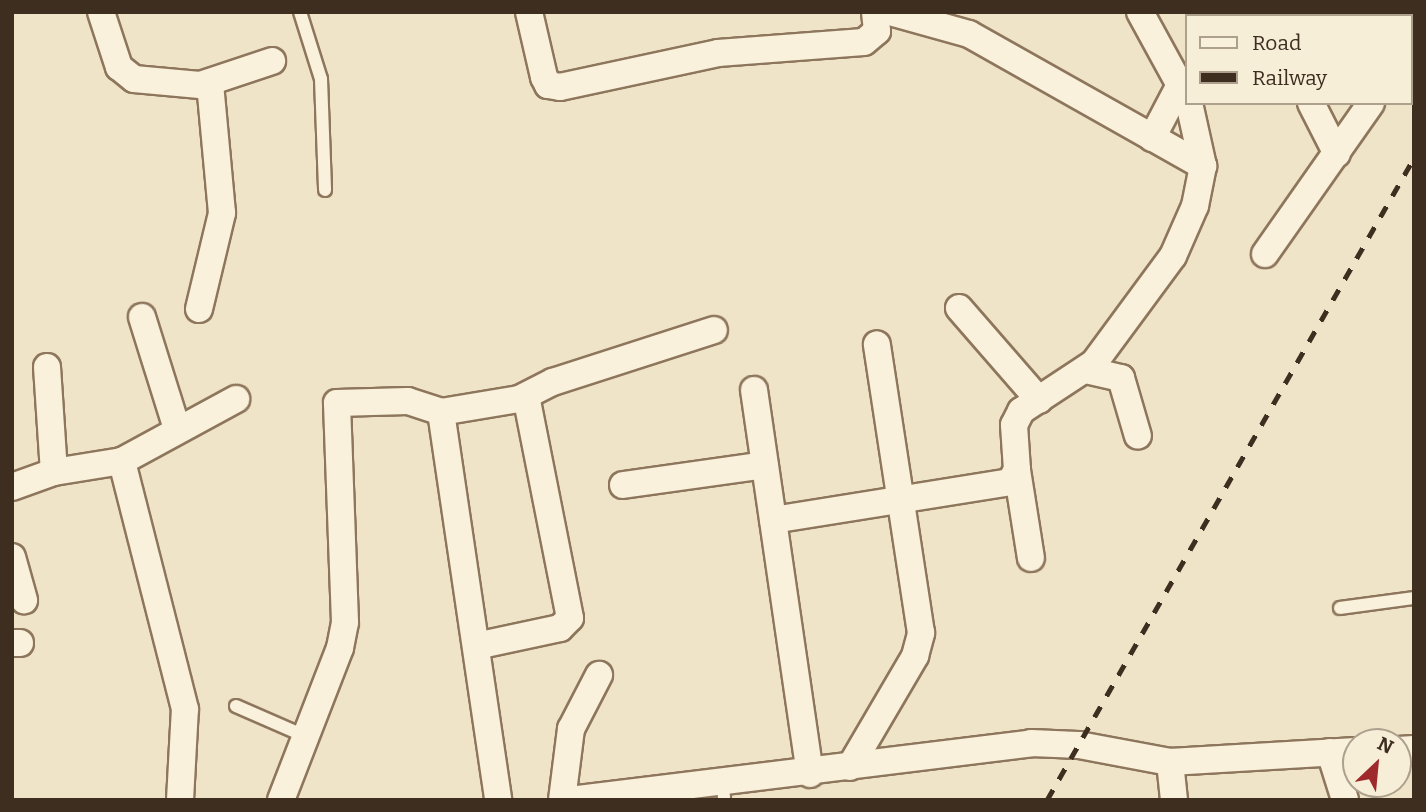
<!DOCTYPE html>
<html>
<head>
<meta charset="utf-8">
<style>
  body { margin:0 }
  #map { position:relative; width:1426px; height:812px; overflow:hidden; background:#f0e4c8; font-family:Bitter,serif }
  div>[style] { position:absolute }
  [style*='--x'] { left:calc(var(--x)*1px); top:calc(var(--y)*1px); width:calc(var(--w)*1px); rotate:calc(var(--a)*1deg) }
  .roads { filter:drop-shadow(2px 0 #8d765c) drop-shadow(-2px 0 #8d765c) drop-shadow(0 2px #8d765c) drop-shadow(0 -2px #8d765c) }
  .service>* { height:12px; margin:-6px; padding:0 6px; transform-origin:6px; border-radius:6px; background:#faf1dc }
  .minor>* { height:26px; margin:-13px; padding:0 13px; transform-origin:13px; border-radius:13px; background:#faf1dc }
  .rail>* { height:5px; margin-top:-2.5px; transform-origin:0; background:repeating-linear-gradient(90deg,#3d2e20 0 12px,transparent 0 24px) }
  span { translate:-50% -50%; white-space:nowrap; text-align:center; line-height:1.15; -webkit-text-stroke:7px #f7eed8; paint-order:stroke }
  .frame { position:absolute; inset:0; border:14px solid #3d2e20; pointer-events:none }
  .legend { position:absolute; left:1185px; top:14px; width:228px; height:91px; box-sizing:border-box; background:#f7eed8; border:2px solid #ada18e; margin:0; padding:9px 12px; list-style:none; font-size:21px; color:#3d2e20 }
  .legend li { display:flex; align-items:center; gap:14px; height:35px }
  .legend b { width:35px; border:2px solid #ada18e }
  .north { position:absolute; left:1342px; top:728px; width:70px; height:70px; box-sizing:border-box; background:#f7eed8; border:2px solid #ada18e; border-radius:50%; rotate:26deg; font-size:19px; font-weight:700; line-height:28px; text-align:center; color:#3d2e20 }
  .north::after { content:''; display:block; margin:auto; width:24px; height:32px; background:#9e2a2b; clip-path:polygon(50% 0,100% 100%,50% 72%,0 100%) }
</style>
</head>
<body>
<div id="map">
  <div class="roads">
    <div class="service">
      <div style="--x:300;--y:12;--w:70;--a:72.6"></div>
      <div style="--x:321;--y:79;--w:111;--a:87.9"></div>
      <div style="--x:1340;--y:608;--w:75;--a:-7.7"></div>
      <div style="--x:236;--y:706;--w:75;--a:23.5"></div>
      <div style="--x:723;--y:784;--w:16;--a:86"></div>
    </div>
    <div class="minor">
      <div style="--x:101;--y:12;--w:58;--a:71.9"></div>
      <div style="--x:119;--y:67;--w:19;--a:39"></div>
      <div style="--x:134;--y:79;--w:66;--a:5.2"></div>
      <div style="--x:200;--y:85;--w:76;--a:-18.4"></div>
      <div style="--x:529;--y:12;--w:67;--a:77"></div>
      <div style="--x:544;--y:77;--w:9;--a:63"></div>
      <div style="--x:548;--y:85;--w:12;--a:9"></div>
      <div style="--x:560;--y:87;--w:162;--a:-12.1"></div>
      <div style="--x:718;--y:53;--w:146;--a:-4.3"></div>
      <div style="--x:864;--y:42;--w:17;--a:-40"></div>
      <div style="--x:877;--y:31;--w:19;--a:-96"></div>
      <div style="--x:890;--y:12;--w:82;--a:15.6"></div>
      <div style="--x:969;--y:34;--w:269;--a:29.4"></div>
      <div style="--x:1140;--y:12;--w:96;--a:61.3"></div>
      <div style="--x:1258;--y:12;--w:4;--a:63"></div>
      <div style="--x:1410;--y:44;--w:7;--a:-56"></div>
      <div style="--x:1311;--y:103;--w:57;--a:63"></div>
      <div style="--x:1152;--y:138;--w:60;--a:-62.2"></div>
      <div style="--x:1265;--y:254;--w:184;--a:-54.9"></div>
      <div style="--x:959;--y:308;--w:122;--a:49"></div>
      <div style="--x:199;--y:309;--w:99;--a:-76.5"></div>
      <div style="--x:222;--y:213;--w:131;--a:-95.3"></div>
      <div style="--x:142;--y:317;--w:117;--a:72.6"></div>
      <div style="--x:47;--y:367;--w:105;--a:86.2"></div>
      <div style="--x:1086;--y:370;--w:36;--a:13"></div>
      <div style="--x:1121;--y:378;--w:60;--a:73.7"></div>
      <div style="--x:754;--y:390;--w:388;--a:81.7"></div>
      <div style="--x:441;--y:412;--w:392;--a:81.6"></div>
      <div style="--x:1017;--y:470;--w:89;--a:81"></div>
      <div style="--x:623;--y:485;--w:143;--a:-8"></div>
      <div style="--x:12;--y:487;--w:45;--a:-19.7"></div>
      <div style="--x:54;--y:472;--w:69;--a:-9.2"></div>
      <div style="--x:773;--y:520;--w:240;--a:-9.1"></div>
      <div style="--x:1010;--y:482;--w:14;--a:-60"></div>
      <div style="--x:1017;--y:470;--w:45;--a:-93.8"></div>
      <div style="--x:1014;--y:425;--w:16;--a:-63"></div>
      <div style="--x:1021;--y:411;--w:87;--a:-33.3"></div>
      <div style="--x:1094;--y:363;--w:133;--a:-53.6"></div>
      <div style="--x:1173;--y:256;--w:55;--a:-66.3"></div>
      <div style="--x:1195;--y:206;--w:41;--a:-78.7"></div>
      <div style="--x:1203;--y:166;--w:65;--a:-102.5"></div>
      <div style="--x:12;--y:557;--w:45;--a:74.4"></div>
      <div style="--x:12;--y:643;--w:8;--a:0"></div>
      <div style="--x:476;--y:646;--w:86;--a:-12.1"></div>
      <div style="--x:560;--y:628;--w:14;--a:-45"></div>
      <div style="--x:570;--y:618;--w:226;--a:-101.2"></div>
      <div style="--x:1398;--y:750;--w:16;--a:-4"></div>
      <div style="--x:1330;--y:752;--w:50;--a:72.6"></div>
      <div style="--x:1170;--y:762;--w:38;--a:84"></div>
      <div style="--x:850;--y:767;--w:129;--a:-59.6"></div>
      <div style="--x:915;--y:656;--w:24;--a:-75"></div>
      <div style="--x:921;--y:633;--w:292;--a:-98.7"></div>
      <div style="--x:180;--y:800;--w:91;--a:-86.9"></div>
      <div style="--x:185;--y:709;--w:256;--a:-104.3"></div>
      <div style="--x:122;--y:461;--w:130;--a:-28.5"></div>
      <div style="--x:281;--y:800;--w:163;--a:-68.8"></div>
      <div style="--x:340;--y:648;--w:26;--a:-79"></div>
      <div style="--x:345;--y:622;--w:219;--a:-92.1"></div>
      <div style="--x:337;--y:403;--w:71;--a:-1.6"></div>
      <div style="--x:408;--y:401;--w:35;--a:18"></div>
      <div style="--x:441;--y:412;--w:79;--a:-9.5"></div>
      <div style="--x:519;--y:399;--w:38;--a:-27"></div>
      <div style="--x:553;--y:382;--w:169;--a:-17.9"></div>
      <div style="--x:562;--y:800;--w:72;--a:-82.8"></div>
      <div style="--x:571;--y:729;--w:61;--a:-62.6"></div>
      <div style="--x:570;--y:800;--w:465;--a:-7"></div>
      <div style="--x:1031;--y:743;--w:48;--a:2.4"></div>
      <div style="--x:1079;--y:745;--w:93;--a:10.6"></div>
      <div style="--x:1170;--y:762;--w:186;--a:-3.4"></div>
    </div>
  </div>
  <div class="rail">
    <div style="--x:1047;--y:800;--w:739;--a:-60.25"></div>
  </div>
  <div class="frame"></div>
  <ul class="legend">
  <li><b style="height:9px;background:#faf1dc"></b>Road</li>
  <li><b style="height:9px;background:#3d2e20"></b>Railway</li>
  </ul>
  <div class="north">N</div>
</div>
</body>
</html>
